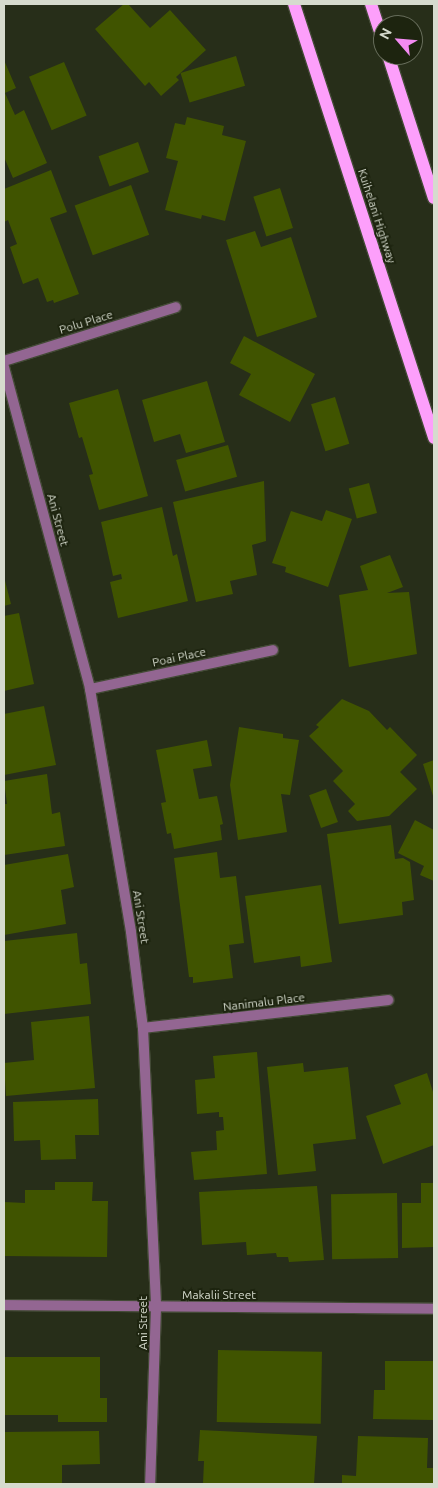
<!DOCTYPE html>
<html>
<head>
<meta charset="utf-8">
<style>
  body { margin:0 }
  #map { position:relative; width:438px; height:1488px; overflow:hidden; background:#272e19; font-family:Ubuntu,sans-serif }
  div>[style] { position:absolute }
  [style*='--x'] { left:calc(var(--x)*1px); top:calc(var(--y)*1px); width:calc(var(--w)*1px); rotate:calc(var(--a)*1deg) }
  .building>* { inset:0; background:#405400; transform-origin:0 0 }
  .roads { filter:drop-shadow(1px 0 #434a36) drop-shadow(-1px 0 #434a36) drop-shadow(0 1px #434a36) drop-shadow(0 -1px #434a36) }
  .minor>* { height:10px; margin:-5px; padding:0 5px; transform-origin:5px; border-radius:5px; background:#936692 }
  .primary>* { height:12px; margin:-6px; padding:0 6px; transform-origin:6px; border-radius:6px; background:#fd9ffb }
  span { translate:-50% -50%; white-space:nowrap; text-align:center; line-height:1.15; -webkit-text-stroke:4px #1d240f; paint-order:stroke }
  .street-label { font-size:12px; color:#d6dbce }
  .frame { position:absolute; inset:0; border:5px solid #d6dbce; pointer-events:none }
  .north { position:absolute; left:373px; top:15px; width:50px; height:50px; box-sizing:border-box; background:#1d240f; border:1px solid #676d5b; border-radius:50%; rotate:297deg; font-size:14px; font-weight:700; line-height:20px; text-align:center; color:#d6dbce }
  .north::after { content:''; display:block; margin:auto; width:18px; height:22px; background:#f38af2; clip-path:polygon(50% 0,100% 100%,50% 72%,0 100%) }
</style>
</head>
<body>
<div id="map">
  <div class="building">
    <div style="clip-path:polygon(124px 4px,128px 4px,150px 28px,170px 10px,206px 50px,176px 77px,179px 80px,161px 96px,149px 82px,145px 86px,95px 29px)"></div>
    <div style="left:236px;top:56px;width:31px;height:58px;rotate:73deg"></div>
    <div style="clip-path:polygon(4px 60px,16px 88px,5px 93px,15px 115px,24px 110px,47px 163px,13px 178px,4px 157px)"></div>
    <div style="left:64px;top:62px;width:58px;height:38px;rotate:67deg"></div>
    <div style="clip-path:polygon(187px 117px,224px 126px,222px 135px,246px 141px,225px 221px,202px 215px,201px 219px,165px 210px,178px 161px,166px 158px,175px 123px,185px 125px)"></div>
    <div style="left:138px;top:142px;width:32px;height:42px;rotate:70deg"></div>
    <div style="clip-path:polygon(51px 170px,67px 212px,50px 218px,79px 294px,54px 303px,53px 300px,47px 302px,38px 278px,23px 284px,10px 247px,17px 244px,8px 220px,4px 222px,4px 189px)"></div>
    <div style="left:131px;top:185px;width:53px;height:60px;rotate:70deg"></div>
    <div style="left:280px;top:188px;width:42px;height:28px;rotate:72deg"></div>
    <div style="clip-path:polygon(255px 231px,261px 247px,291px 237px,317px 317px,257px 337px,226px 240px)"></div>
    <div style="clip-path:polygon(244px 336px,315px 374px,290px 422px,239px 395px,251px 374px,230px 363px)"></div>
    <div style="clip-path:polygon(207px 381px,225px 442px,186px 453px,180px 434px,154px 442px,142px 400px)"></div>
    <div style="clip-path:polygon(118px 389px,148px 496px,99px 510px,89px 475px,93px 474px,82px 437px,79px 438px,69px 403px)"></div>
    <div style="left:335px;top:397px;width:49px;height:25px;rotate:73deg"></div>
    <div style="left:228px;top:445px;width:33px;height:54px;rotate:74deg"></div>
    <div style="clip-path:polygon(264px 481px,266px 541px,252px 545px,257px 575px,230px 581px,233px 594px,196px 602px,173px 502px)"></div>
    <div style="left:369px;top:483px;width:31px;height:21px;rotate:75deg"></div>
    <div style="clip-path:polygon(162px 507px,173px 556px,177px 554px,188px 601px,118px 618px,110px 582px,122px 579px,121px 574px,113px 576px,101px 522px)"></div>
    <div style="clip-path:polygon(326px 510px,352px 519px,328px 587px,285px 572px,286px 567px,272px 563px,291px 511px,322px 521px)"></div>
    <div style="clip-path:polygon(390px 555px,403px 587px,387px 593px,409px 592px,417px 654px,349px 667px,339px 595px,368px 590px,360px 566px)"></div>
    <div style="clip-path:polygon(4px 577px,11px 604px,4px 606px)"></div>
    <div style="clip-path:polygon(19px 613px,34px 684px,4px 691px,4px 616px)"></div>
    <div style="clip-path:polygon(342px 699px,369px 711px,387px 730px,390px 727px,417px 755px,400px 772px,417px 789px,389px 816px,357px 821px,348px 811px,355px 804px,333px 781px,343px 771px,309px 736px,319px 727px,316px 725px)"></div>
    <div style="clip-path:polygon(44px 706px,56px 765px,4px 775px,4px 714px)"></div>
    <div style="clip-path:polygon(239px 727px,283px 734px,283px 738px,299px 740px,290px 795px,281px 794px,287px 832px,238px 840px,230px 785px)"></div>
    <div style="clip-path:polygon(207px 740px,212px 766px,193px 769px,199px 799px,217px 796px,223px 824px,220px 825px,222px 840px,174px 849px,171px 833px,167px 834px,161px 803px,166px 802px,156px 750px)"></div>
    <div style="clip-path:polygon(434px 760px,434px 799px,423px 764px)"></div>
    <div style="clip-path:polygon(47px 774px,52px 814px,60px 812px,65px 846px,4px 855px,4px 804px,7px 804px,4px 781px)"></div>
    <div style="left:326px;top:789px;width:35px;height:18px;rotate:70deg"></div>
    <div style="clip-path:polygon(415px 820px,434px 830px,434px 881px,420px 875px,424px 866px,398px 853px)"></div>
    <div style="clip-path:polygon(391px 825px,395px 859px,403px 858px,410px 862px,414px 900px,402px 902px,403px 915px,339px 924px,327px 834px)"></div>
    <div style="clip-path:polygon(217px 852px,220px 878px,236px 876px,244px 943px,229px 945px,233px 978px,193px 983px,193px 977px,189px 977px,174px 858px)"></div>
    <div style="clip-path:polygon(68px 854px,74px 887px,61px 890px,66px 924px,4px 935px,4px 865px)"></div>
    <div style="clip-path:polygon(321px 885px,332px 962px,301px 967px,300px 956px,254px 963px,245px 896px)"></div>
    <div style="clip-path:polygon(77px 933px,80px 964px,87px 963px,91px 1004px,4px 1014px,4px 941px)"></div>
    <div style="clip-path:polygon(89px 1016px,95px 1088px,6px 1096px,4px 1063px,34px 1060px,31px 1022px)"></div>
    <div style="clip-path:polygon(257px 1052px,267px 1174px,194px 1180px,191px 1152px,217px 1150px,216px 1131px,224px 1130px,223px 1117px,219px 1117px,219px 1112px,197px 1114px,195px 1080px,215px 1078px,213px 1056px)"></div>
    <div style="clip-path:polygon(303px 1063px,304px 1072px,348px 1067px,356px 1139px,313px 1144px,316px 1171px,278px 1175px,267px 1067px)"></div>
    <div style="clip-path:polygon(427px 1073px,434px 1095px,434px 1145px,383px 1164px,366px 1116px,401px 1104px,394px 1085px)"></div>
    <div style="clip-path:polygon(98px 1099px,99px 1135px,75px 1135px,76px 1159px,41px 1160px,40px 1140px,14px 1141px,13px 1102px)"></div>
    <div style="clip-path:polygon(55px 1182px,93px 1182px,92px 1201px,108px 1201px,107px 1257px,4px 1256px,4px 1202px,25px 1203px,25px 1190px,55px 1190px)"></div>
    <div style="clip-path:polygon(421px 1183px,434px 1183px,434px 1247px,402px 1248px,402px 1203px,421px 1203px)"></div>
    <div style="clip-path:polygon(317px 1186px,324px 1260px,289px 1262px,288px 1257px,277px 1257px,276px 1253px,247px 1255px,246px 1242px,202px 1245px,199px 1192px)"></div>
    <div style="left:397px;top:1193px;width:65px;height:66px;rotate:89deg"></div>
    <div style="left:218px;top:1350px;width:104px;height:72px;rotate:1deg"></div>
    <div style="clip-path:polygon(4px 1357px,100px 1357px,100px 1398px,107px 1398px,107px 1422px,58px 1422px,58px 1415px,4px 1415px)"></div>
    <div style="clip-path:polygon(385px 1361px,434px 1361px,434px 1420px,373px 1419px,374px 1390px,385px 1390px)"></div>
    <div style="clip-path:polygon(200px 1430px,317px 1436px,314px 1484px,203px 1484px,204px 1461px,198px 1461px)"></div>
    <div style="clip-path:polygon(99px 1431px,100px 1464px,62px 1465px,62px 1484px,4px 1484px,4px 1432px)"></div>
    <div style="clip-path:polygon(358px 1436px,428px 1438px,427px 1468px,434px 1468px,434px 1484px,342px 1484px,342px 1475px,356px 1476px)"></div>
  </div>
  <div class="roads">
    <div class="minor">
      <div style="--x:4;--y:361;--w:180;--a:-17.4"></div>
      <div style="--x:4;--y:367;--w:333;--a:75"></div>
      <div style="--x:90;--y:689;--w:246;--a:80.4"></div>
      <div style="--x:131;--y:932;--w:97;--a:82.9"></div>
      <div style="--x:143;--y:1028;--w:279;--a:87.3"></div>
      <div style="--x:156;--y:1307;--w:177;--a:91.9"></div>
      <div style="--x:90;--y:689;--w:187;--a:-12"></div>
      <div style="--x:143;--y:1028;--w:247;--a:-6.5"></div>
      <div style="--x:4;--y:1305;--w:430;--a:0.5"></div>
    </div>
    <div class="primary">
      <div style="--x:294;--y:4;--w:456;--a:72.1"></div>
      <div style="--x:371;--y:4;--w:38;--a:72"></div>
      <div style="--x:388;--y:55;--w:150;--a:72.2"></div>
    </div>
  </div>
  <div class="street-label">
    <span style="left:377px;top:216px;rotate:72deg">Kuihelani Highway</span>
    <span style="left:86px;top:322px;rotate:-17deg">Polu Place</span>
    <span style="left:58px;top:520px;rotate:75deg">Ani Street</span>
    <span style="left:179px;top:657px;rotate:-12deg">Poai Place</span>
    <span style="left:141px;top:917px;rotate:81deg">Ani Street</span>
    <span style="left:264px;top:1002px;rotate:-7deg">Nanimalu Place</span>
    <span style="left:219px;top:1295px">Makalii Street</span>
    <span style="left:143px;top:1323px;rotate:-90deg">Ani Street</span>
  </div>
  <div class="frame"></div>
  <div class="north">N</div>
</div>
</body>
</html>
